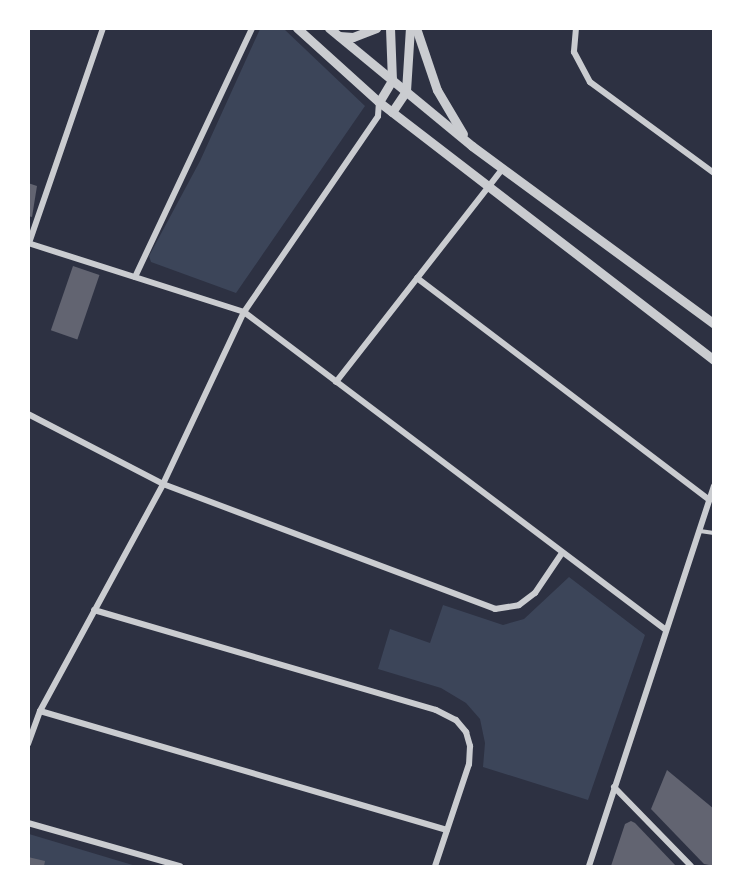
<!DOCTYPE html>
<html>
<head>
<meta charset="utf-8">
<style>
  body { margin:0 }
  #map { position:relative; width:742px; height:895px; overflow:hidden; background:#2d3142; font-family:Rubik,sans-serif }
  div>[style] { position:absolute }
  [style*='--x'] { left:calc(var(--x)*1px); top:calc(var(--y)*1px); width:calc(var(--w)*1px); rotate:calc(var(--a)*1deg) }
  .green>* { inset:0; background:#3c4559 }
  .building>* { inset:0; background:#626471; transform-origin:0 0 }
  .service>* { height:4px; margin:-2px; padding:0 2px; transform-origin:2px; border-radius:2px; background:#caccd0 }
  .minor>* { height:6px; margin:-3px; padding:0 3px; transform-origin:3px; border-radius:3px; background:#caccd0 }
  .tertiary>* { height:9px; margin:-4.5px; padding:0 4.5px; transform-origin:4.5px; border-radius:4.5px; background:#caccd0 }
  span { translate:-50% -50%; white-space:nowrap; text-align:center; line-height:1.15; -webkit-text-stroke:5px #fff; paint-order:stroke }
  .frame { position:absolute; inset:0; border:30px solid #fff; pointer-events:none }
</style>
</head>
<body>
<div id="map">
  <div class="green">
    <div style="clip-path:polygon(260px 29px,284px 29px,365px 106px,236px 293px,151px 262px,149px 256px,200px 161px)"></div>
    <div style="clip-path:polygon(569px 577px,645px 635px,588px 800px,483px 767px,485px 743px,480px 719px,466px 703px,441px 688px,378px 669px,390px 629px,430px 643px,443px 605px,503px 625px,524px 619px)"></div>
    <div style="clip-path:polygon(29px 834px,136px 866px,29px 866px)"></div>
  </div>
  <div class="building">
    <div style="clip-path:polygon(28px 183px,37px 186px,32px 217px,28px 216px)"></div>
    <div style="left:73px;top:266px;width:28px;height:68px;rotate:19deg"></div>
    <div style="clip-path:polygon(667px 770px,714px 809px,714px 866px,704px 864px,651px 809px)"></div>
    <div style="clip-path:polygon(631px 821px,635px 823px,676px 866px,611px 866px,625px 824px)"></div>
    <div style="clip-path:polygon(28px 857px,45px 861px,44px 866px,28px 866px)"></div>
  </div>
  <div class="service">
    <div style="--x:700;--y:531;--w:14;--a:8"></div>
  </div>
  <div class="minor">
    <div style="--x:576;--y:28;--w:24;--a:95"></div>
    <div style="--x:574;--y:52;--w:34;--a:62"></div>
    <div style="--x:590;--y:82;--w:154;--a:36.3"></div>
    <div style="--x:28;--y:243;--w:227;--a:17.7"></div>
    <div style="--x:244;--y:312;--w:528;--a:37"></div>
    <div style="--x:29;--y:243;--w:227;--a:-71"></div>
    <div style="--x:135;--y:277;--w:275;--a:-64.8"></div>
    <div style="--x:417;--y:278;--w:367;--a:37.2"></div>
    <div style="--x:336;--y:382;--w:271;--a:-52"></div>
    <div style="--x:28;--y:414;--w:152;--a:27.4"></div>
    <div style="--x:163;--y:484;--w:355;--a:20.6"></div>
    <div style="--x:495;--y:609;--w:24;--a:-9"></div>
    <div style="--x:519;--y:605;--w:20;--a:-37"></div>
    <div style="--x:535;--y:593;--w:48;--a:-56"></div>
    <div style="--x:94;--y:610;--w:356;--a:16.3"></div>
    <div style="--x:436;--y:710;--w:22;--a:27"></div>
    <div style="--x:456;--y:720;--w:16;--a:50"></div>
    <div style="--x:466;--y:732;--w:15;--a:74"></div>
    <div style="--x:470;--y:746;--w:18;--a:93"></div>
    <div style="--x:469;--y:764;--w:108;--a:108.4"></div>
    <div style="--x:40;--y:711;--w:424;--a:16.3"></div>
    <div style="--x:28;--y:744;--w:35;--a:-70"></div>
    <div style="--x:40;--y:711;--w:258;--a:-61.5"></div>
    <div style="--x:163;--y:484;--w:190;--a:-64.8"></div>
    <div style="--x:244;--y:312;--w:237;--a:-55.6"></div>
    <div style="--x:378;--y:116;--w:14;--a:-86"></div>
    <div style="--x:614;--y:787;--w:110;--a:45.7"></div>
    <div style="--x:28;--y:823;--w:158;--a:15.8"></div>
    <div style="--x:589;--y:866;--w:400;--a:-71.8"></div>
  </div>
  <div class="tertiary">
    <div style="--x:297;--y:28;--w:110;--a:42.1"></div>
    <div style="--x:379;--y:102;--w:423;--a:37.6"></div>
    <div style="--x:329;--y:28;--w:185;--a:39.5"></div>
    <div style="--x:472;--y:146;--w:300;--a:36.3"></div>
    <div style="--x:390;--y:28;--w:52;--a:87.8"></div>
    <div style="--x:416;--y:28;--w:65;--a:71.3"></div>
    <div style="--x:437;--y:90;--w:51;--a:59.4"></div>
    <div style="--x:339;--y:36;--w:14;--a:4"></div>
    <div style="--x:353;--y:37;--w:25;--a:-21"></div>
    <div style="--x:379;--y:102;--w:26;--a:-59"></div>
    <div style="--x:392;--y:112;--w:25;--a:-56"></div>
    <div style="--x:406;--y:91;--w:63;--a:-86.4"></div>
  </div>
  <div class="frame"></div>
</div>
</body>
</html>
